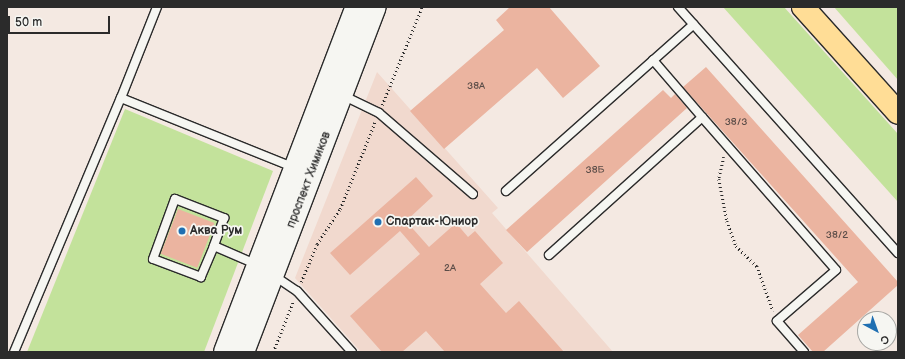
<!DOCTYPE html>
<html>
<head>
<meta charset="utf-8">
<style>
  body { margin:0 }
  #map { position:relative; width:905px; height:359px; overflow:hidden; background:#f4e9e2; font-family:"Balsamiq Sans",sans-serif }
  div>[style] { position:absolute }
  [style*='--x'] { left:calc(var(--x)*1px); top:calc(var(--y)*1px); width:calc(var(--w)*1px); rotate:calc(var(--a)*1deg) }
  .built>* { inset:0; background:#f1d9ce }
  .green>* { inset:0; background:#c3e29b }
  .building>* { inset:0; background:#ebb4a0; transform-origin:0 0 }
  .path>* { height:2.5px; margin-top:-1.25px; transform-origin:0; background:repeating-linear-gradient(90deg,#2b2b2b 0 1px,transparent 0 4px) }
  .roads { filter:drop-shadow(1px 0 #2b2b2b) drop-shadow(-1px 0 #2b2b2b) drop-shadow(0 1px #2b2b2b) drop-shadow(0 -1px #2b2b2b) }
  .lane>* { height:8px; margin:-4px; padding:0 4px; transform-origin:4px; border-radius:4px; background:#f6f6f2 }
  .secondary>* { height:22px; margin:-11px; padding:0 11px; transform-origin:11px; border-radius:11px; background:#f6f6f2 }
  .primary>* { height:22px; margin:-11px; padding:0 11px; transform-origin:11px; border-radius:11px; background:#ffdd96 }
  .dots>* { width:11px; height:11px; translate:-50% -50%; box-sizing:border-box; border:2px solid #f6f6f2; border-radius:50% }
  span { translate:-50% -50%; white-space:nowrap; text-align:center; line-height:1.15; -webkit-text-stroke:3.5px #f6f6f2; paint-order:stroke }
  .number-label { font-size:10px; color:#5b4d48 }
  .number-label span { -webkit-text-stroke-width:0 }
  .street-label { font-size:12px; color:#2b2b2b }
  .poi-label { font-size:12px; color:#2b2b2b; font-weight:700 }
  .left { translate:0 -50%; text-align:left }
  .frame { position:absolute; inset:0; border:8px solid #2b2b2b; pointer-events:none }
  .north { position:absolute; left:857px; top:311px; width:40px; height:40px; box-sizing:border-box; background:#f6f6f2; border:1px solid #a5a5a2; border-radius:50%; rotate:139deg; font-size:11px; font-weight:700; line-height:16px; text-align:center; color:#2b2b2b }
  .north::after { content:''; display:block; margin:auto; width:14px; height:18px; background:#1f6fb2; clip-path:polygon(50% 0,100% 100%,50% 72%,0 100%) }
  .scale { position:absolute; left:8px; top:16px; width:102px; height:18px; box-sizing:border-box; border:2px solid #2b2b2b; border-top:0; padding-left:5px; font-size:12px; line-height:14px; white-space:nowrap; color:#2b2b2b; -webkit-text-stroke:3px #f6f6f2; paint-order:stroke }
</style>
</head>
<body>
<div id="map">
  <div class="built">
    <div style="clip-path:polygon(377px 72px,498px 208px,492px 213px,613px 352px,361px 352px,295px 278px)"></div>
  </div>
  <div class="green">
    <div style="clip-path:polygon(723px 7px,784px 7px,898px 134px,898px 202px)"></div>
    <div style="clip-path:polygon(834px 7px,898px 7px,898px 80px)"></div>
    <div style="clip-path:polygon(125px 109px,273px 171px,204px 352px,27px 352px)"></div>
  </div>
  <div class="building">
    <div style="clip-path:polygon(510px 7px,549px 7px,600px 66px,563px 98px,537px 68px,444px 149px,410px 111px,504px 30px,496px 20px)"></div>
    <div style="clip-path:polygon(706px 67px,898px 282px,898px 285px,823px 352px,813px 352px,798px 335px,858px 282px,683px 87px)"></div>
    <div style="clip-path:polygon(663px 90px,671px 98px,675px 94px,687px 108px,527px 252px,506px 230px)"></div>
    <div style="clip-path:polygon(416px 177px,433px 196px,406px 221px,429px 247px,456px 223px,468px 237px,475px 231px,503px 263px,480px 284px,506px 313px,519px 301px,564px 352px,445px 352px,426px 331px,402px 352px,382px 352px,350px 316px,420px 254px,400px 231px,350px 275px,330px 253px)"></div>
    <div style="left:178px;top:209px;width:39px;height:48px;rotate:21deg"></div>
  </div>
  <div class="path">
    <div style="--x:382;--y:105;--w:106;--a:-67.8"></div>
    <div style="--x:724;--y:157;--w:23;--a:103"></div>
    <div style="--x:719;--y:179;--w:43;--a:79.2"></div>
    <div style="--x:727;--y:221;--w:27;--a:70"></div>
    <div style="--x:736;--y:246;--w:29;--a:44"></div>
    <div style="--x:757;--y:266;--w:48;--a:70.4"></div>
    <div style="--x:301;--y:282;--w:41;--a:-67.2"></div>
    <div style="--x:317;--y:244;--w:42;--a:-56.7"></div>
    <div style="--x:340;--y:209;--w:94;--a:-68.1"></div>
    <div style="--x:273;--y:352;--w:54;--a:-68.2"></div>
  </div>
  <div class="roads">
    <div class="lane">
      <div style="--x:157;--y:7;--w:98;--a:111.6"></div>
      <div style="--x:121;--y:98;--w:188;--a:21.9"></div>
      <div style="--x:678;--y:7;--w:330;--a:48.2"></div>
      <div style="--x:653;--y:60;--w:75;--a:49.3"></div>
      <div style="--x:342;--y:95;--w:41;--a:25.9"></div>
      <div style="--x:379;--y:113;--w:124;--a:40.8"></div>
      <div style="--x:506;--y:191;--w:251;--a:-41.6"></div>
      <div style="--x:214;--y:246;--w:34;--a:113"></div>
      <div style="--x:201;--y:277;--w:51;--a:-159.4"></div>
      <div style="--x:153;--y:259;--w:64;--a:-69.9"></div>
      <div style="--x:175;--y:199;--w:53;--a:21.2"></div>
      <div style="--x:224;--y:218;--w:30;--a:110"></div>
      <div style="--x:214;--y:246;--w:48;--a:23.4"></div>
      <div style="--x:549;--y:255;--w:206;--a:-42"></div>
      <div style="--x:702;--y:117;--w:203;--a:48.8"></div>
      <div style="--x:836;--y:270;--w:78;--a:139.2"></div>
      <div style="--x:777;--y:321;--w:41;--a:48.9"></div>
      <div style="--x:273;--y:275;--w:29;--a:34"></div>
      <div style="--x:297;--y:291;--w:82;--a:48"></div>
      <div style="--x:14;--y:352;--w:276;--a:-67.2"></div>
    </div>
    <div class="secondary">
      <div style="--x:225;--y:352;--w:369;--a:-69.1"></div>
      <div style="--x:243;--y:352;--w:369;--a:-69.1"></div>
    </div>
    <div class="primary">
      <div style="--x:803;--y:7;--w:142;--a:48.1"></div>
    </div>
  </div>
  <div class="dots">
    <div style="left:378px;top:222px;background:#1f6fb2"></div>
    <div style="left:182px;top:231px;background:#1f6fb2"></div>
  </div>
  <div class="number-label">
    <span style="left:476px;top:87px">38А</span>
    <span style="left:736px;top:123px">38/3</span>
    <span style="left:595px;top:171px">38Б</span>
    <span style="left:837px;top:236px">38/2</span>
    <span style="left:450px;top:269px">2А</span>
  </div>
  <div class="street-label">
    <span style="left:309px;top:180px;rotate:-69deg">проспект Химиков</span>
  </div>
  <div class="poi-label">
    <span class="left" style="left:386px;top:222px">Спартак-Юниор</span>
    <span class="left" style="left:190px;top:231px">Аква Рум</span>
  </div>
  <div class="frame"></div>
  <div class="north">С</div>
  <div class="scale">50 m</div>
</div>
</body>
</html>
